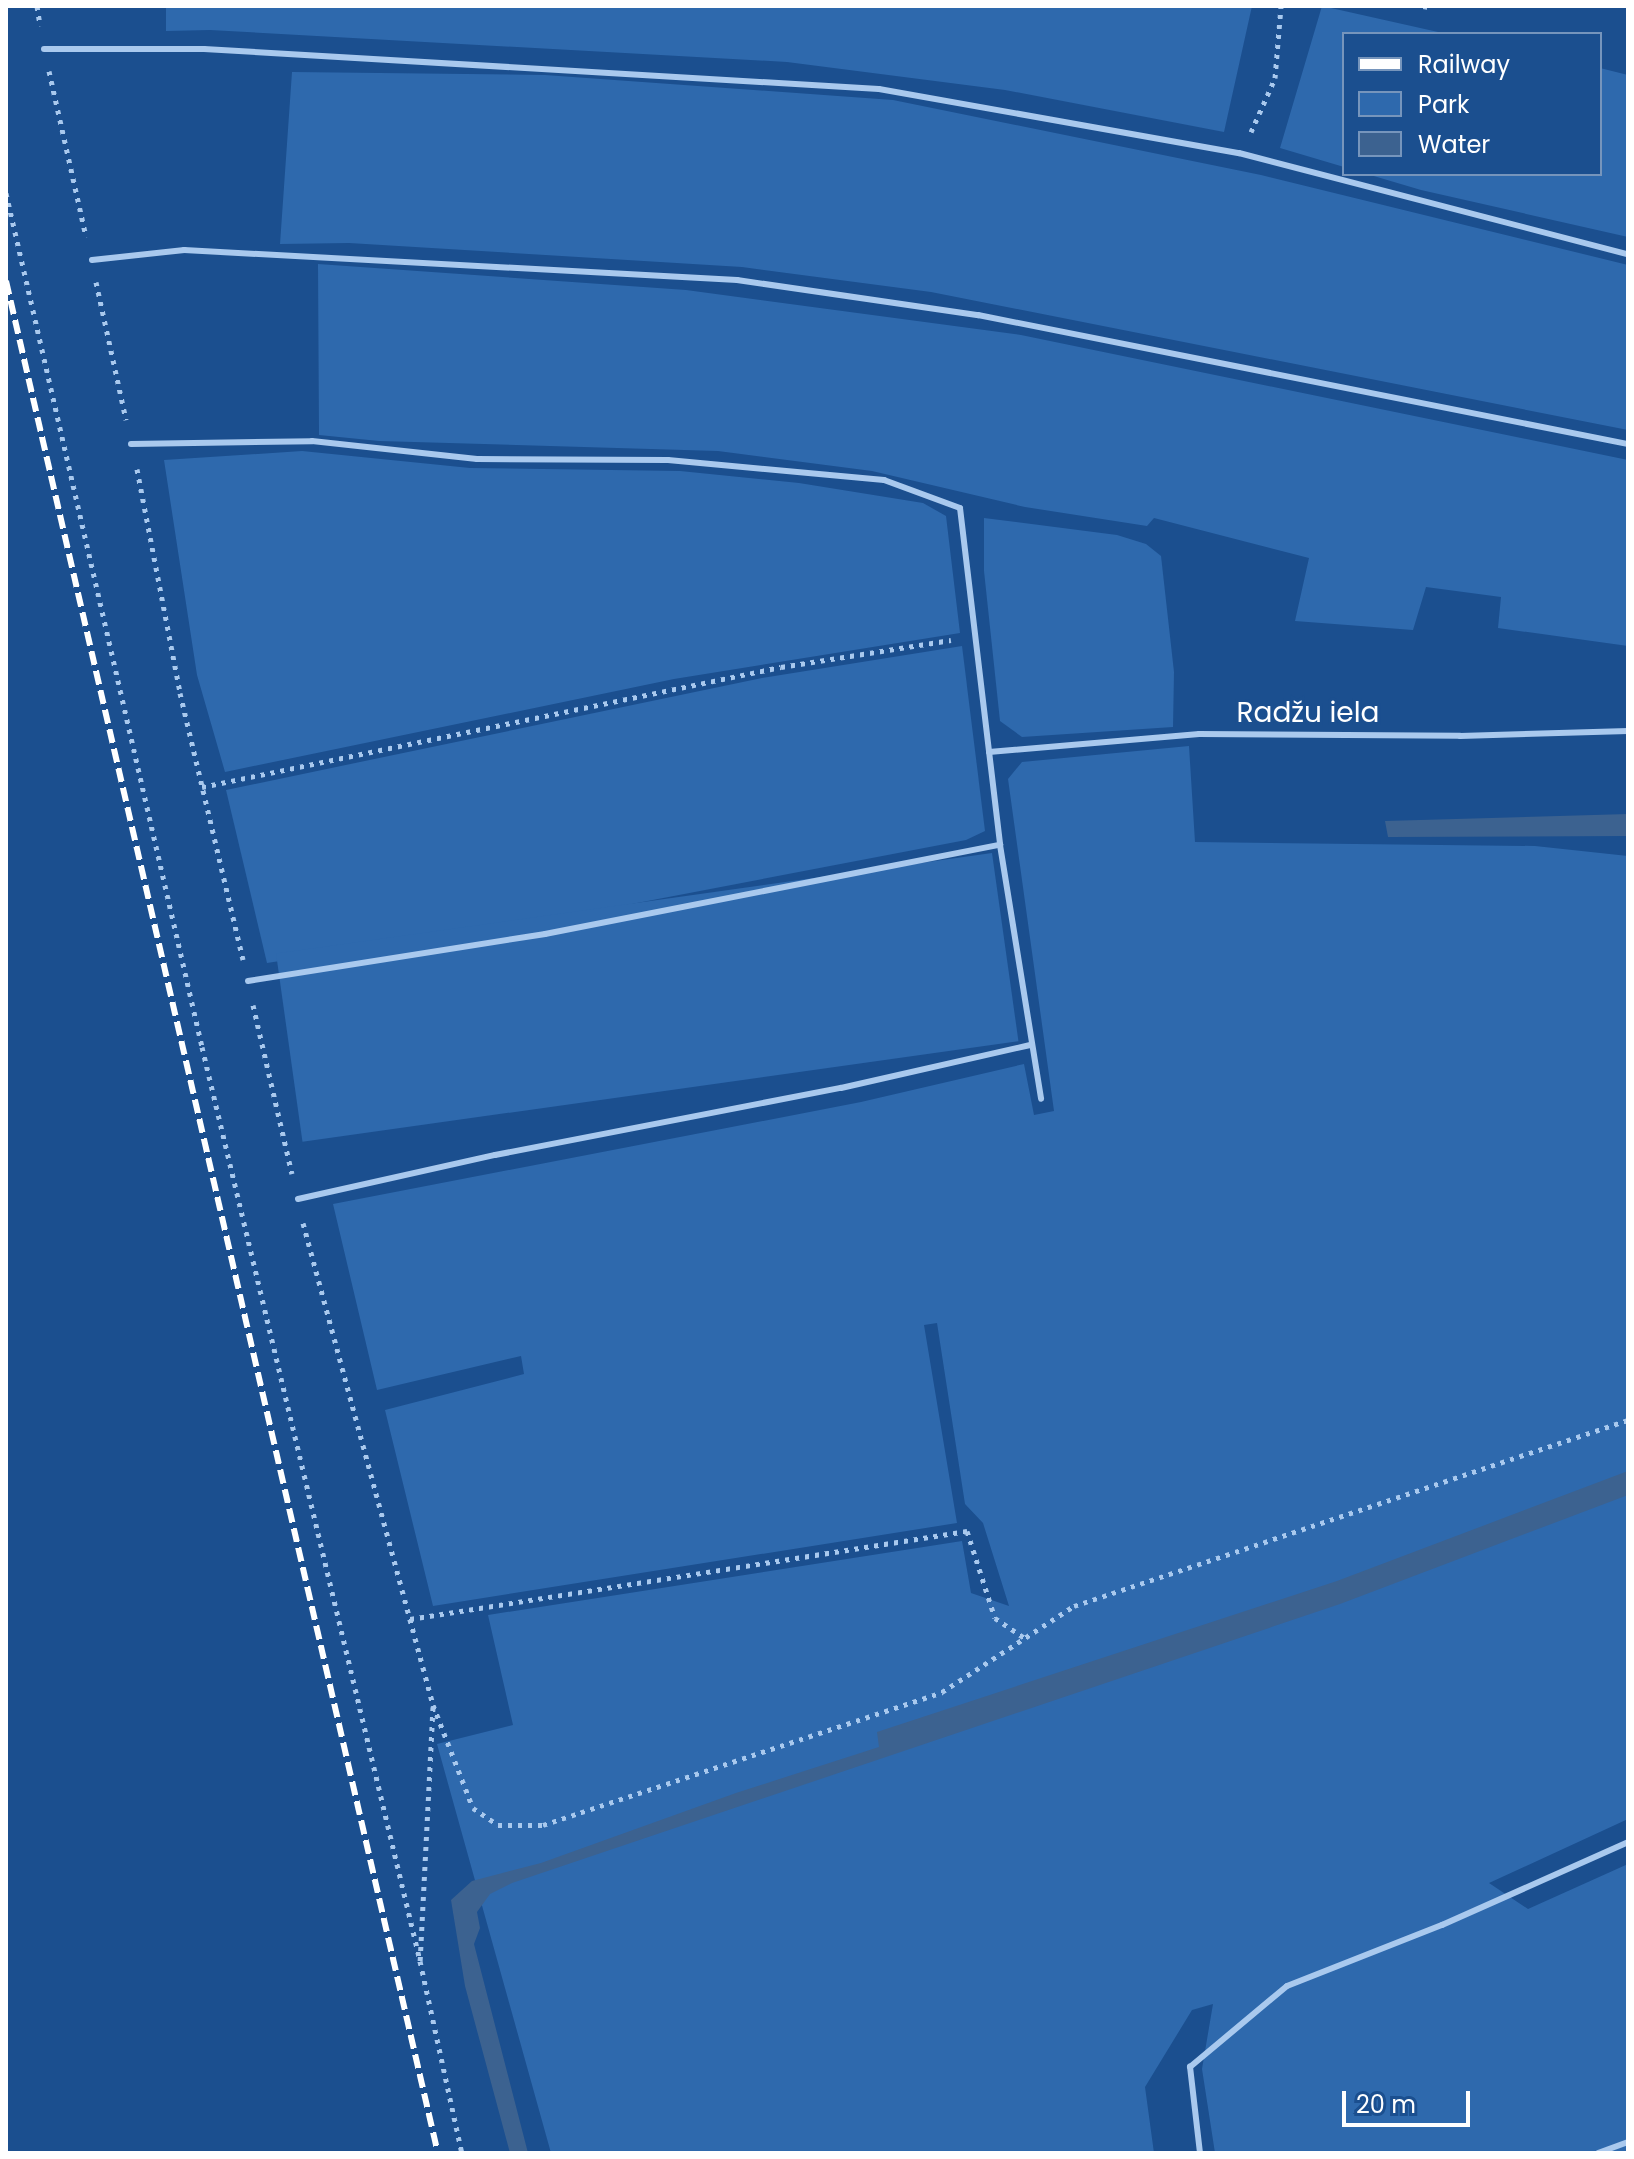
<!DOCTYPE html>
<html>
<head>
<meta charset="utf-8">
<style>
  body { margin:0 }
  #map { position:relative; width:1634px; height:2159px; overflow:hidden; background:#1b4f8f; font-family:Poppins,sans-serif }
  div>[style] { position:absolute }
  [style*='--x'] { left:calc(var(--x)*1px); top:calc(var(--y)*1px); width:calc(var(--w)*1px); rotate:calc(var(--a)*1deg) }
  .green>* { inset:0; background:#2e69ad; transform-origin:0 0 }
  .water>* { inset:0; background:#3c6290 }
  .path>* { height:5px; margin-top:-2.5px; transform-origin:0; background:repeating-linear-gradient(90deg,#a9c9ee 0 4px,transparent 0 10px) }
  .service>* { height:6px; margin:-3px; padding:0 3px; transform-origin:3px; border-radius:3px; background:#a9c9ee }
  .rail>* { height:6px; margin-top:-3px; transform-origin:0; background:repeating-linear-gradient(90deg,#fff 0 14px,transparent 0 20px) }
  span { translate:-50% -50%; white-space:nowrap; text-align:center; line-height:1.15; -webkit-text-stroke:6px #1b4f8f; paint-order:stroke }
  .street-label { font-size:28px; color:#fff }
  .frame { position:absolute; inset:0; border:8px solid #fff; pointer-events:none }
  .legend { position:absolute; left:1342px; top:32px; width:260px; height:144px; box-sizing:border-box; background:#1b4f8f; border:2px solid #7695bc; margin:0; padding:10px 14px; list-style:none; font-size:24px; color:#fff }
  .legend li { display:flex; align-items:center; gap:16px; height:40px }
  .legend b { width:40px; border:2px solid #7695bc }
  .scale { position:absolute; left:1342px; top:2091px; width:128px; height:36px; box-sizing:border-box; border:4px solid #fff; border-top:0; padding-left:10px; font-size:24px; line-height:28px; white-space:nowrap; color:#fff; -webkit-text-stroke:6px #1b4f8f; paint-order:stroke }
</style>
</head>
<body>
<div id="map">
  <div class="green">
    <div style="clip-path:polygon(166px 6px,1252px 6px,1224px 132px,1005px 90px,787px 62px,210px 30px,166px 31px)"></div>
    <div style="clip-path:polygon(1322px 6px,1447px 34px,1344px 34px,1344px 167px,1280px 148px)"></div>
    <div style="clip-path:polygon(1600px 68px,1628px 75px,1628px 237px,1421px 190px,1367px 174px,1600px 174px)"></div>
    <div style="clip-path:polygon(292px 72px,545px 75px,893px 100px,1261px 175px,1628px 265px,1628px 430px,931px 292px,742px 267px,349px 243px,280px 244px)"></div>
    <div style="clip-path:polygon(318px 264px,686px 290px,1021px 335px,1628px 460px,1628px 646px,1498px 628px,1501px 597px,1426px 587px,1413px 630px,1295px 621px,1309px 558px,1154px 518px,1147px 526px,1025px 507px,872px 471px,718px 451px,379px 441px,319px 435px)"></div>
    <div style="clip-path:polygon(302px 451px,470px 468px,680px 471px,799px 483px,923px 503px,946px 516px,960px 633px,674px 679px,225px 772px,197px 675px,164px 460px)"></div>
    <div style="clip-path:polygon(984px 518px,1117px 535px,1146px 544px,1161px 556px,1174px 672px,1173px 727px,1022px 737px,1000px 721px,984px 571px)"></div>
    <div style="clip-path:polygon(962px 646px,985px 831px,966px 840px,569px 916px,267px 963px,226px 790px,762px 678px)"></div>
    <div style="clip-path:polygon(1189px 746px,1195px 842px,1535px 846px,1628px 856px,1628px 1819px,1489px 1883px,1528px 1909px,1628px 1864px,1628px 2153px,1215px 2153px,1202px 2069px,1213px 2004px,1192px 2010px,1145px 2087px,1154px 2153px,551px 2153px,437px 1744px,513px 1725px,488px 1615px,962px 1541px,971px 1593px,1009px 1606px,983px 1523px,965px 1504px,937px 1323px,924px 1325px,957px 1523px,433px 1606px,385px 1410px,524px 1374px,521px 1356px,377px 1390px,333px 1204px,861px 1102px,1024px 1064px,1034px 1115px,1054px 1111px,1008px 779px,1022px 762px)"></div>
    <div style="left:992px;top:853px;width:190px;height:723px;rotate:82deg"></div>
  </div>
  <div class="water">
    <div style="clip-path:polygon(1628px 814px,1628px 836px,1388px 837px,1385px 821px)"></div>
    <div style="clip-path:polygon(1628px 1471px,1628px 1495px,1340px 1604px,512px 1883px,490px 1894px,477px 1912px,480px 1928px,474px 1944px,528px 2153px,510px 2153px,465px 1986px,451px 1900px,472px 1881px,541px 1863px,736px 1793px,879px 1747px,877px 1732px,1337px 1581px)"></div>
  </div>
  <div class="path">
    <div style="--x:37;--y:6;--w:20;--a:81"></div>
    <div style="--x:1423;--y:6;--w:6;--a:9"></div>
    <div style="--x:49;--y:71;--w:170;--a:77.4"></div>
    <div style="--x:1251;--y:132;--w:59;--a:-66"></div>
    <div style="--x:1275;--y:78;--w:72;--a:-85.2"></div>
    <div style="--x:6;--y:193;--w:876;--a:77.07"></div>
    <div style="--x:202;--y:1047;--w:940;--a:76.58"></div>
    <div style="--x:96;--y:282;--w:141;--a:77.7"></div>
    <div style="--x:137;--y:469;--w:228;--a:79.1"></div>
    <div style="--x:180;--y:693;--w:274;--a:76.7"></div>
    <div style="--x:202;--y:787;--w:591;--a:-11.71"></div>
    <div style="--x:781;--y:667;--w:172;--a:-9"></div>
    <div style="--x:253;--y:1005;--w:173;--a:77"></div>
    <div style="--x:303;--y:1223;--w:499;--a:74.9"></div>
    <div style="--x:433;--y:1705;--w:110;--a:68.8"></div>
    <div style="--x:473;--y:1808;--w:30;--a:34"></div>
    <div style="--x:498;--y:1825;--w:45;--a:0"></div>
    <div style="--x:543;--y:1825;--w:421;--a:-18.4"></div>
    <div style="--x:942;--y:1692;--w:158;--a:-33.1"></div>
    <div style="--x:1074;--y:1606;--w:584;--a:-18.56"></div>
    <div style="--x:410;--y:1619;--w:564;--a:-8.98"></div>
    <div style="--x:967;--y:1531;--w:91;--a:72.2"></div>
    <div style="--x:995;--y:1618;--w:36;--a:34"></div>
    <div style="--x:433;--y:1707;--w:254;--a:92.9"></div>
    <div style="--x:420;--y:1961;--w:197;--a:77.7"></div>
  </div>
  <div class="service">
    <div style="--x:44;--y:49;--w:160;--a:0"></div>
    <div style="--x:204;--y:49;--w:676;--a:3.39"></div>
    <div style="--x:879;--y:89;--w:366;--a:10.1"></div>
    <div style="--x:1239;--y:153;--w:402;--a:14.6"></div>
    <div style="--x:92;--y:260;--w:93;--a:-6.2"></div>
    <div style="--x:184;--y:250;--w:554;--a:3.11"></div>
    <div style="--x:737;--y:280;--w:244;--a:8.3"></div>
    <div style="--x:978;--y:315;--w:663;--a:11.23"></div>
    <div style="--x:131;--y:444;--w:181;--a:-0.9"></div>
    <div style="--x:312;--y:441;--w:166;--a:6.2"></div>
    <div style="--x:477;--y:459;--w:191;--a:0.3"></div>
    <div style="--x:668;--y:460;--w:217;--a:5.3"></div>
    <div style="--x:884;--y:480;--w:81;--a:20.2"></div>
    <div style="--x:960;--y:508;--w:339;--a:83.2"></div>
    <div style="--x:1000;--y:845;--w:257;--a:80.8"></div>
    <div style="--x:989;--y:752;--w:211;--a:-4.9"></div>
    <div style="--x:1199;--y:734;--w:261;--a:0.4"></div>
    <div style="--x:1460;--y:736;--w:168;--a:-1.7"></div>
    <div style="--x:248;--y:981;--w:301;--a:-9"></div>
    <div style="--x:545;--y:934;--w:464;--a:-11.1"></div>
    <div style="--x:298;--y:1199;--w:202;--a:-12.6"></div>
    <div style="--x:495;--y:1155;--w:352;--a:-11"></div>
    <div style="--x:841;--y:1088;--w:194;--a:-12.8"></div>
    <div style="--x:1200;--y:2153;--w:87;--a:-96.6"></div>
    <div style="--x:1190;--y:2067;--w:126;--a:-39.9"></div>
    <div style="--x:1287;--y:1986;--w:167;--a:-21.5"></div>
    <div style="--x:1442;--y:1925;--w:204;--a:-24"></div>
    <div style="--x:1598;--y:2153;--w:32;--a:-20"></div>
  </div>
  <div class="rail">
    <div style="--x:6;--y:281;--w:1921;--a:77.01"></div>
  </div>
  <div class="street-label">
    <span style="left:1308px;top:713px">Radžu iela</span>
  </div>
  <div class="frame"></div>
  <ul class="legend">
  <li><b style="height:10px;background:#fff"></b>Railway</li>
  <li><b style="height:22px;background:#2e69ad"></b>Park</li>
  <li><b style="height:22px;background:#3c6290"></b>Water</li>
  </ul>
  <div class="scale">20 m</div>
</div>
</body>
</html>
